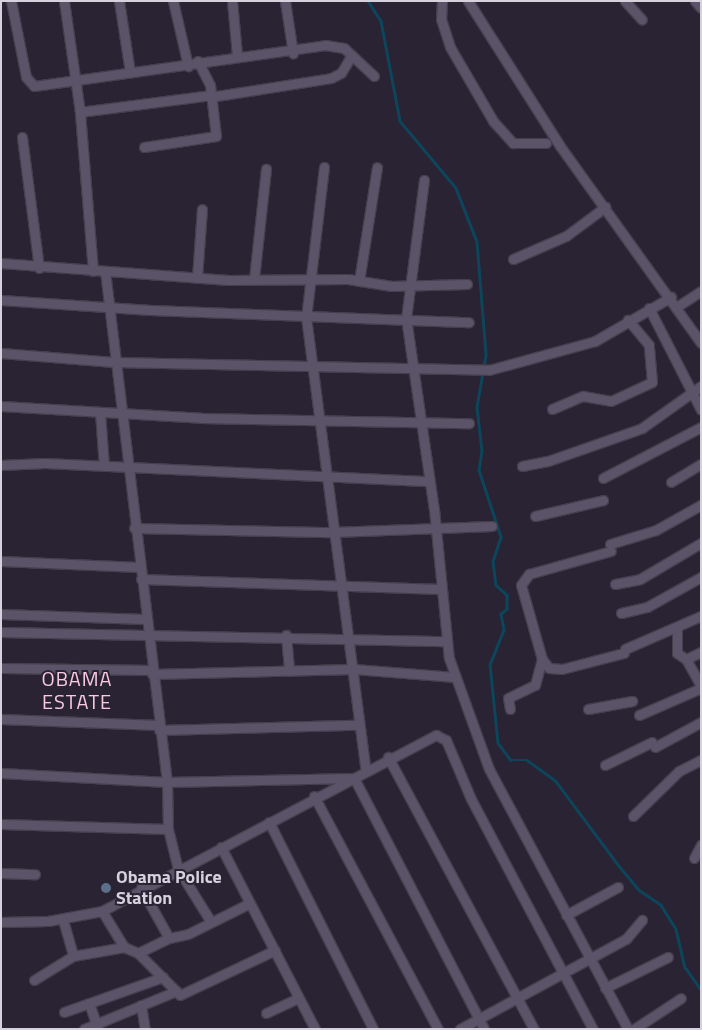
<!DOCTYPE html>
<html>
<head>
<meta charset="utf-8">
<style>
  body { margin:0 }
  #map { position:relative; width:702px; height:1030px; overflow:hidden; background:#292334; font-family:"Titillium Web",sans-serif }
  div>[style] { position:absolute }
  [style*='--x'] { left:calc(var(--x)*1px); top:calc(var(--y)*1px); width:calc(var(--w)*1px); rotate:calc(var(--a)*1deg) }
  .stream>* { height:2.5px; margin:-1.25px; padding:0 1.25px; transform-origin:1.25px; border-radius:1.25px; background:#0d455b }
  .roads { filter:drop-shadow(1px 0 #453f4d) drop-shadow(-1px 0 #453f4d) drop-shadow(0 1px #453f4d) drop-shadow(0 -1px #453f4d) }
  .street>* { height:9px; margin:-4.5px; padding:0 4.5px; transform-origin:4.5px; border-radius:4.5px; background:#5b5468 }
  .dots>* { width:14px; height:14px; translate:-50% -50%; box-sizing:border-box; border:2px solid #292334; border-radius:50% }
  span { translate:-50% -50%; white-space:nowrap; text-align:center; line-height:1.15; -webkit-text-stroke:4px #292334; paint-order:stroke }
  .poi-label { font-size:18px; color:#d5d1dd; font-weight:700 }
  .left { translate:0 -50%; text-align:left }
  .quarter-label { font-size:20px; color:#f9cae1; letter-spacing:1px }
  .frame { position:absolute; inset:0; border:2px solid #d5d1dd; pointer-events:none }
</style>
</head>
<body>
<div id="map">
  <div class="stream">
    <div style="--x:368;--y:1;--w:24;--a:57"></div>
    <div style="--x:381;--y:21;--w:102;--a:79.2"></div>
    <div style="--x:400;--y:121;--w:87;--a:50.1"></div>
    <div style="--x:456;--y:188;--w:58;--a:68.7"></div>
    <div style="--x:477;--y:242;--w:113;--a:85.4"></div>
    <div style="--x:486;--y:355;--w:53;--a:99.8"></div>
    <div style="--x:477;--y:407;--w:44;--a:83.5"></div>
    <div style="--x:482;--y:451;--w:19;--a:99"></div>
    <div style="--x:479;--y:470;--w:71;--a:71.8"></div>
    <div style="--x:501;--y:537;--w:25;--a:108"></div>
    <div style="--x:493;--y:561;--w:24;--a:83"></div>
    <div style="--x:496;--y:585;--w:15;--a:42"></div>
    <div style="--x:507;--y:595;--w:14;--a:90"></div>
    <div style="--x:507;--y:609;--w:8;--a:140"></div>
    <div style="--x:501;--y:614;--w:16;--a:79"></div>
    <div style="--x:504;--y:630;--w:37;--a:112"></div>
    <div style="--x:490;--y:664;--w:79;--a:84.2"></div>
    <div style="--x:498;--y:743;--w:21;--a:53"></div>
    <div style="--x:511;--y:760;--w:16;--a:0"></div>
    <div style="--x:527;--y:760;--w:34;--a:36"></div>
    <div style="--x:555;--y:780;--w:107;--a:53.3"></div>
    <div style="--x:619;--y:866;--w:31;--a:50"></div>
    <div style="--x:639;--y:890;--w:27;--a:34"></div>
    <div style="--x:661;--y:905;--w:28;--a:58"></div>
    <div style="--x:676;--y:929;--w:39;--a:77"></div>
    <div style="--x:685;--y:967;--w:28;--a:55"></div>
  </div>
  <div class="roads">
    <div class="street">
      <div style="--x:11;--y:1;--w:77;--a:78.8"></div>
      <div style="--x:26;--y:77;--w:12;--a:48"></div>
      <div style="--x:34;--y:86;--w:294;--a:-8"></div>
      <div style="--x:325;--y:45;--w:19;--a:9"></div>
      <div style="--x:344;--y:48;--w:41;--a:43"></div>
      <div style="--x:64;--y:1;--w:112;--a:81.8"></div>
      <div style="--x:119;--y:1;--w:72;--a:81.2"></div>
      <div style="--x:173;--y:1;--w:67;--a:77"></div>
      <div style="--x:232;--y:1;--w:54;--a:84.7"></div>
      <div style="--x:285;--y:1;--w:53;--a:81.3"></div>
      <div style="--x:442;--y:1;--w:18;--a:93"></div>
      <div style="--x:441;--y:19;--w:29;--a:72"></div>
      <div style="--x:450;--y:47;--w:86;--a:59.8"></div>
      <div style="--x:493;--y:121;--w:30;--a:48"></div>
      <div style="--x:513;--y:143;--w:33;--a:0"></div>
      <div style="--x:468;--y:1;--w:172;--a:57.6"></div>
      <div style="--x:560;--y:146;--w:242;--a:54.4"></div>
      <div style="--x:625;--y:1;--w:25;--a:48"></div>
      <div style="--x:695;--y:1;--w:9;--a:49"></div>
      <div style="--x:210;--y:97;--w:122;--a:-8.9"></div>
      <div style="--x:331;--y:78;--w:11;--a:-27"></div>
      <div style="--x:341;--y:73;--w:21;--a:-59"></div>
      <div style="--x:22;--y:137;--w:132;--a:82.6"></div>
      <div style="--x:144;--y:147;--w:73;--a:-8.7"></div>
      <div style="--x:216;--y:136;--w:51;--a:-96.7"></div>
      <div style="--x:210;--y:85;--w:27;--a:-117"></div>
      <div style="--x:324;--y:167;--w:151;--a:96.8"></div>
      <div style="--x:306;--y:317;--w:457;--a:82.5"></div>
      <div style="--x:424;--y:180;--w:139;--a:97.4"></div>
      <div style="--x:406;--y:318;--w:193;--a:81.7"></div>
      <div style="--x:434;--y:509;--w:150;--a:84.3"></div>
      <div style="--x:449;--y:658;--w:118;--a:70.2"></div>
      <div style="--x:489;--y:769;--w:295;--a:61.9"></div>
      <div style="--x:513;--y:259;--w:58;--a:-23.5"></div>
      <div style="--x:566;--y:236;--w:49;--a:-36.6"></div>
      <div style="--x:1;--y:263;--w:228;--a:4.3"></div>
      <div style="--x:228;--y:280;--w:120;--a:-0.5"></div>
      <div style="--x:348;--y:279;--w:44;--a:9.2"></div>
      <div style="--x:391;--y:286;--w:76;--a:-1.5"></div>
      <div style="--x:93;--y:271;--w:160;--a:-94.7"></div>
      <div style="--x:80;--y:112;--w:132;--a:-7.4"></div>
      <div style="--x:105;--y:271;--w:515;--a:83.08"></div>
      <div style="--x:167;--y:782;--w:47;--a:88.8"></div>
      <div style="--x:168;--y:829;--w:41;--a:76"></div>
      <div style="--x:178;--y:869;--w:62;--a:58.1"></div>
      <div style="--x:197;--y:278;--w:69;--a:-85.9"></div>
      <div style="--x:254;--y:279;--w:111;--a:-83.8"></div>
      <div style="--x:359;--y:281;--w:115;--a:-81"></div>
      <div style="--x:1;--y:300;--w:150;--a:3.8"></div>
      <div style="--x:151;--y:310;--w:318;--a:2.2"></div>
      <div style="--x:678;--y:306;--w:27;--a:-33"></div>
      <div style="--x:649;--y:308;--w:114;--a:63"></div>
      <div style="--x:1;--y:353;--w:113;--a:4.6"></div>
      <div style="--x:114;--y:362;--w:375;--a:1.2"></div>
      <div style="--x:489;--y:370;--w:110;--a:-15.3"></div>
      <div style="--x:595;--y:341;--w:88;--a:-30.1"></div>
      <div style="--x:1;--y:406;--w:200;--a:3.4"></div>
      <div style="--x:201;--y:418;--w:268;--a:1.1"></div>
      <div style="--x:552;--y:409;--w:34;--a:-23"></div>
      <div style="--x:583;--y:396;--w:28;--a:10"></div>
      <div style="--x:611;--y:401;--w:45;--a:-24.9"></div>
      <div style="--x:652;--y:382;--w:37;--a:-95"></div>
      <div style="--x:649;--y:345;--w:33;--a:-130"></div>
      <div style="--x:100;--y:412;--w:54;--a:85.8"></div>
      <div style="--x:1;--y:465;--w:44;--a:-2.6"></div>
      <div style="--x:45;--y:463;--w:385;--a:2.7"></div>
      <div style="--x:522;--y:466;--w:26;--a:-11"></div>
      <div style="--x:548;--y:461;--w:100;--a:-19.3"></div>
      <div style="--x:642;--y:428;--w:72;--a:-35.4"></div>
      <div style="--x:603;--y:478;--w:110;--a:-27.5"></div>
      <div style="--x:671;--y:482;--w:35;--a:-31"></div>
      <div style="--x:535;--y:516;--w:70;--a:-13.2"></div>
      <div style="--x:134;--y:528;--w:199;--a:1.2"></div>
      <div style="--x:333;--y:532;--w:159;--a:-2.2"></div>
      <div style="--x:610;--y:544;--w:48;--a:-16.9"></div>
      <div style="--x:656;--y:530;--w:51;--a:-29.1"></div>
      <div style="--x:1;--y:561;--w:138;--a:2.5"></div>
      <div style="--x:141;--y:579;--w:300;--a:1.9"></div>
      <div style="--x:615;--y:584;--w:25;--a:-11"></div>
      <div style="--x:640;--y:579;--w:71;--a:-30.5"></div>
      <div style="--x:621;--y:613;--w:27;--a:-13"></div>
      <div style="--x:647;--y:607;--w:62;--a:-29.1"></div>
      <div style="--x:1;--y:614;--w:144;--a:2"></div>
      <div style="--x:677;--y:627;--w:26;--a:90"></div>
      <div style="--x:677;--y:653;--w:11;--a:34"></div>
      <div style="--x:686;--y:659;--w:31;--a:61"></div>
      <div style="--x:1;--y:632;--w:446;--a:1.2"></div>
      <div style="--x:286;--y:635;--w:36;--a:85"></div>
      <div style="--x:625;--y:649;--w:83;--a:-23.5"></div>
      <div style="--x:542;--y:659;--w:11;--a:52"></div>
      <div style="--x:549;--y:668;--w:13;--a:4"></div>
      <div style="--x:562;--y:669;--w:64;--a:-14.5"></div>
      <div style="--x:686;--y:659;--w:17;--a:-25"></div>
      <div style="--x:1;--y:668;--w:151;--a:0.8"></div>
      <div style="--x:152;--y:674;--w:202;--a:-1.4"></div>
      <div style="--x:354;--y:669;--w:101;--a:4.5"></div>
      <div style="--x:510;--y:709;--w:11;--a:-100"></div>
      <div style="--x:508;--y:698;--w:30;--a:-26"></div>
      <div style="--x:535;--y:685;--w:27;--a:-75"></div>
      <div style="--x:542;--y:659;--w:77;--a:-105.8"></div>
      <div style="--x:521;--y:585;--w:14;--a:-54"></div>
      <div style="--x:529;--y:574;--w:85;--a:-15.7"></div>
      <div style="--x:588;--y:709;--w:45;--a:-10.3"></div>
      <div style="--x:639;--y:715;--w:68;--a:-23.5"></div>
      <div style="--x:1;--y:719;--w:158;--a:2.2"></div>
      <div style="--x:159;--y:730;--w:197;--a:-1.5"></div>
      <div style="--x:655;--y:747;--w:52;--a:-28.5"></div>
      <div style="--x:388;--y:757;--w:309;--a:61.8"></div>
      <div style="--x:605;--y:765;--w:52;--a:-26.1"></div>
      <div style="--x:1;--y:773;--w:166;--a:3.1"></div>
      <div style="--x:167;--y:782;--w:187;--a:-1.2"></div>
      <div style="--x:354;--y:778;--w:283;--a:62.6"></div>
      <div style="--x:314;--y:796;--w:264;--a:62"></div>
      <div style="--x:633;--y:816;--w:64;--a:-44.4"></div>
      <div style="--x:679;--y:771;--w:25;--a:-27"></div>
      <div style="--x:269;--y:822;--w:232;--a:63.3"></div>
      <div style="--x:1;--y:824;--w:167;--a:1.7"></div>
      <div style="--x:221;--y:847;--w:205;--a:62.7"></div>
      <div style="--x:694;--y:858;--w:15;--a:-62"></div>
      <div style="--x:1;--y:873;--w:34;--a:2"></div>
      <div style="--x:141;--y:888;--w:57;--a:60.8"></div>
      <div style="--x:169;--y:938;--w:19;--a:-12"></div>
      <div style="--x:188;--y:934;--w:69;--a:-26.6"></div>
      <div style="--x:102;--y:911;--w:42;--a:58.6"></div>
      <div style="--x:124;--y:947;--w:15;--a:23"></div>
      <div style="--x:138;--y:953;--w:59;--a:45"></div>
      <div style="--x:180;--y:995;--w:105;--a:-25.3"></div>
      <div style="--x:566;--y:915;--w:59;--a:-28.3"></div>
      <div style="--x:63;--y:920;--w:37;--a:74"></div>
      <div style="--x:73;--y:956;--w:52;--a:-10"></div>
      <div style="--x:1;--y:922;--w:47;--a:-1.2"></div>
      <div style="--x:48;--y:921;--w:55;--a:-10.5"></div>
      <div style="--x:102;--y:911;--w:378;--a:-27.8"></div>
      <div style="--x:436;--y:735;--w:11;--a:27"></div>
      <div style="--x:446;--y:740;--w:64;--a:67"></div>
      <div style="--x:471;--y:799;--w:260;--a:62.1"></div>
      <div style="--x:138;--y:953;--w:34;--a:-26"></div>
      <div style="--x:34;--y:980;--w:46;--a:-31.6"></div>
      <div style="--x:605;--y:988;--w:70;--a:-26.2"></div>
      <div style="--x:89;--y:1003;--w:28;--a:71"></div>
      <div style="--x:141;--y:1005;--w:24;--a:81"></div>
      <div style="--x:64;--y:1012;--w:105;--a:-19.5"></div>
      <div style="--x:266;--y:1013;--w:35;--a:-25"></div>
      <div style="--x:84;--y:1029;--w:100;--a:-22.4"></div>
      <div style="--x:460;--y:1029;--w:189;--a:-28.5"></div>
      <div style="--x:626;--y:939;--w:25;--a:-50"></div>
      <div style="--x:634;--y:1029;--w:56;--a:-33.4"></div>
    </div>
  </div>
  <div class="dots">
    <div style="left:106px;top:888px;background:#5c6f8a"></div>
  </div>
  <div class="poi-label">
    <span class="left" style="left:116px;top:888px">Obama Police<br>Station</span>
  </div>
  <div class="quarter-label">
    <span style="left:77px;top:690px">OBAMA<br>ESTATE</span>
  </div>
  <div class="frame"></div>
</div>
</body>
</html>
